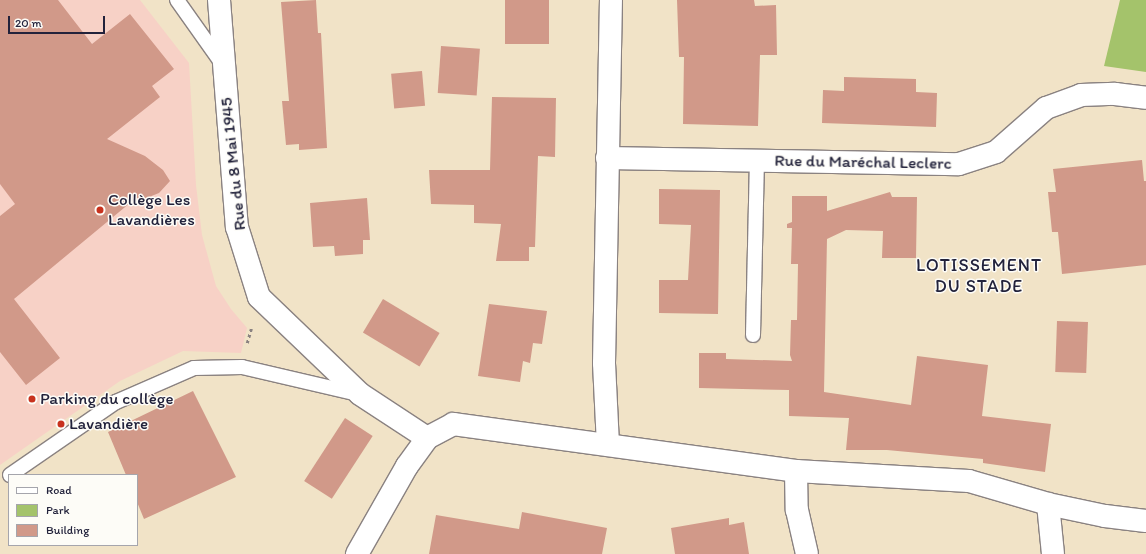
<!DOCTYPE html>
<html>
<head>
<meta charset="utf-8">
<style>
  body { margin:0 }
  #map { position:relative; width:1146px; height:554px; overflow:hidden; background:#f1e3c7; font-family:Itim,sans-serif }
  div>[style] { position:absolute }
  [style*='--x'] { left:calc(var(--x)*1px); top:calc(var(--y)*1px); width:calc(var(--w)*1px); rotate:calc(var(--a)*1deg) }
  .built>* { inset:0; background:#f7d1c6 }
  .green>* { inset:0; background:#a4c36b }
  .building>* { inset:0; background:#d19989; transform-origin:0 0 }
  .path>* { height:2.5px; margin-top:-1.25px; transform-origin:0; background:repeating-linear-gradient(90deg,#8a8281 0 3px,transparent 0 6px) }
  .roads { filter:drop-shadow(1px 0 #8a8281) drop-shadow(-1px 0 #8a8281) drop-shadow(0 1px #8a8281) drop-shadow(0 -1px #8a8281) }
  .lane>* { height:14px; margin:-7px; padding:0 7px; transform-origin:7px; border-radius:7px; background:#fff }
  .street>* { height:22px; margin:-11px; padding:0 11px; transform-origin:11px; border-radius:11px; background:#fff }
  .dots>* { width:11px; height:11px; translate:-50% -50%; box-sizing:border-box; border:2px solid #fdfcf7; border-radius:50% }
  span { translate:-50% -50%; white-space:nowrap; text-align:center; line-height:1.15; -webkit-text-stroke:3px #fdfcf7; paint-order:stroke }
  .street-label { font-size:17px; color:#22223b }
  .poi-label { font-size:17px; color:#22223b }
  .left { translate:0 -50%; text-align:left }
  .neighbourhood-label { font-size:18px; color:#22223b; letter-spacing:1px }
  .legend { position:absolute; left:8px; top:474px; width:130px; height:72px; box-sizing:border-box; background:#fdfcf7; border:1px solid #a5a5ac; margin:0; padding:5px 7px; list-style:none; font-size:12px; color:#22223b }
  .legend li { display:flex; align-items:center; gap:8px; height:20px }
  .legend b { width:20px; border:1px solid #a5a5ac }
  .scale { position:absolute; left:8px; top:16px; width:97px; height:18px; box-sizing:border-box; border:2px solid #22223b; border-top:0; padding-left:5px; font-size:12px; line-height:14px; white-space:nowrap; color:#22223b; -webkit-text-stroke:3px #fdfcf7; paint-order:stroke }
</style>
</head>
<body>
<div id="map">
  <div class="built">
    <div style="clip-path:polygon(0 0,140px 0,189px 63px,196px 185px,202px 235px,216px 286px,231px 309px,247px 328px,241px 353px,183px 351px,120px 381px,0 465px)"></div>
  </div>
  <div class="green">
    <div style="clip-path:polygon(1120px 0,1146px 0,1146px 72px,1104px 66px)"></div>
  </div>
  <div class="building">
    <div style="clip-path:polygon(0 0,58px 0,92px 44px,130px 14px,174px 69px,152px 86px,160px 97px,107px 139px,145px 156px,163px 170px,170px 181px,159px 193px,144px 199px,136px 198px,14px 299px,60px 358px,26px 385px,0 352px,0 216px,15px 204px,0 184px)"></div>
    <div style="clip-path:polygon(316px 0,318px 33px,321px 33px,327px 148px,299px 150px,299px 144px,286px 145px,282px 101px,289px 101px,281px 2px)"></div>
    <div style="left:505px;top:0;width:44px;height:44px"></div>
    <div style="clip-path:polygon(677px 0,754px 0,755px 6px,776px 5px,777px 55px,760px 55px,758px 126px,683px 124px,684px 57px,679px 57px)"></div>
    <div style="left:441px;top:46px;width:39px;height:47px;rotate:4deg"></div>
    <div style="left:422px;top:71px;width:35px;height:31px;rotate:85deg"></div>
    <div style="clip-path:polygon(844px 77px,916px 79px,916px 92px,937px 93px,936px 127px,822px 123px,823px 90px,844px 91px)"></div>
    <div style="clip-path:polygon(492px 97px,556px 98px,555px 157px,538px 156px,535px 247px,529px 247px,529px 261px,496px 261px,501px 224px,474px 223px,474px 205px,431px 204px,429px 170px,490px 170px)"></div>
    <div style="clip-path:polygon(1142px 160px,1144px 181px,1146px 181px,1146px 265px,1062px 274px,1058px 232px,1052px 232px,1048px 192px,1056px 192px,1053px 169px)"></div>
    <div style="clip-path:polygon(659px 189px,720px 190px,718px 314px,659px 313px,659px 280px,688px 280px,691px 225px,659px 224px)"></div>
    <div style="clip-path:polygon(890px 192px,892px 197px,917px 197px,916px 258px,882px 258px,883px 231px,846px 230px,827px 239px,824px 392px,911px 405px,917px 356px,988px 365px,982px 416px,1051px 424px,1045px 472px,983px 463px,983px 459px,887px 450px,846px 450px,849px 418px,789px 416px,789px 390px,699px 388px,699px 353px,726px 353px,726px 359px,792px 361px,790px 355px,791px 320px,797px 320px,798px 264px,791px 264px,792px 228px,787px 228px,787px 224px,792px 222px,792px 196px,827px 196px,827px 211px)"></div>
    <div style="clip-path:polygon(367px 198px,370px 240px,363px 240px,363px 254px,335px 256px,334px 246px,313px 247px,310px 203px)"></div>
    <div style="left:383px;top:299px;width:66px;height:39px;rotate:31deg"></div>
    <div style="clip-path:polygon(489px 304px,547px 311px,542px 344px,533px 343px,530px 363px,523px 361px,520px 382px,478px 376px)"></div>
    <div style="left:1057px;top:321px;width:31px;height:51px;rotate:2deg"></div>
    <div style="clip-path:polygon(193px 391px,236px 477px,144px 519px,137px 502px,137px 475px,126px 475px,108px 432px)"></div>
    <div style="left:345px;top:418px;width:33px;height:75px;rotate:33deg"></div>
    <div style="clip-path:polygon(522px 512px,607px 528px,602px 554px,429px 554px,436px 515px,519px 529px)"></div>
    <div style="clip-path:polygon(729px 518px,729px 525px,744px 522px,749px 554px,675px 554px,671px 528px)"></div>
  </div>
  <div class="path">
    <div style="--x:247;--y:343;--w:15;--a:-74"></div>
  </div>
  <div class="roads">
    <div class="lane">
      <div style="--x:177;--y:0;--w:80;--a:54.7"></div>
      <div style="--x:753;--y:335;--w:175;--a:-88.7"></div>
      <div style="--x:10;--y:475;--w:129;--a:-34.6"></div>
      <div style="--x:116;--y:402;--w:85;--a:-23.6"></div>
      <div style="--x:194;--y:368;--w:48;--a:-1.2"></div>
      <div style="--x:242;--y:367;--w:119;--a:13.1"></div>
    </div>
    <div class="street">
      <div style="--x:219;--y:0;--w:228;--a:85.5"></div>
      <div style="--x:237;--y:227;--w:73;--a:72.6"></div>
      <div style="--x:259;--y:297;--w:140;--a:43.8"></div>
      <div style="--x:360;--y:394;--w:80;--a:33.3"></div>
      <div style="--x:607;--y:158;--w:352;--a:1"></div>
      <div style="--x:959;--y:164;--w:39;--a:-18"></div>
      <div style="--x:996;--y:152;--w:67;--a:-41.3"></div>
      <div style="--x:1046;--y:108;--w:37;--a:-20"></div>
      <div style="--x:1081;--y:95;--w:34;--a:-2"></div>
      <div style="--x:1115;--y:94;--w:31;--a:7"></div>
      <div style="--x:608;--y:445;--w:82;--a:-92.8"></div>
      <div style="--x:604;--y:363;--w:363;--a:-88.9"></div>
      <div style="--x:796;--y:471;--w:39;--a:89"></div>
      <div style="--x:797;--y:510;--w:45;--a:77.2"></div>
      <div style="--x:1048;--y:504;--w:50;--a:84.3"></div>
      <div style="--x:357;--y:554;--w:101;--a:-60.4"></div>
      <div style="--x:407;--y:466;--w:34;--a:-54"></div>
      <div style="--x:427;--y:438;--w:30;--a:-28"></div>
      <div style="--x:453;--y:424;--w:346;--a:7.8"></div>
      <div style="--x:796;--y:471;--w:173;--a:3.3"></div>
      <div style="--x:969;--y:481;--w:82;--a:16.2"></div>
      <div style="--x:1048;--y:504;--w:58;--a:11.9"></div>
      <div style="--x:1105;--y:516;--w:41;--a:7"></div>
    </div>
  </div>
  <div class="dots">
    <div style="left:100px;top:210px;background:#c8321e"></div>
    <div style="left:32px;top:399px;background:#c8321e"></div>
    <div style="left:61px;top:424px;background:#c8321e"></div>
  </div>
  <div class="street-label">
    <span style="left:863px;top:162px;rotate:1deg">Rue du Maréchal Leclerc</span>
    <span style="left:233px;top:164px;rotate:-96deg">Rue du 8 Mai 1945</span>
  </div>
  <div class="poi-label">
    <span class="left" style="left:108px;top:210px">Collège Les<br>Lavandières</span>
    <span class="left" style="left:40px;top:399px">Parking du collège</span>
    <span class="left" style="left:69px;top:424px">Lavandière</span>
  </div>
  <div class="neighbourhood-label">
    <span style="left:979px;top:276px">LOTISSEMENT<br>DU STADE</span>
  </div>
  <ul class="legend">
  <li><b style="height:5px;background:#fff"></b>Road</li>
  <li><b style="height:11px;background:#a4c36b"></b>Park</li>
  <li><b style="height:11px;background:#d19989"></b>Building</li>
  </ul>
  <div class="scale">20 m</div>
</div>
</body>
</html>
